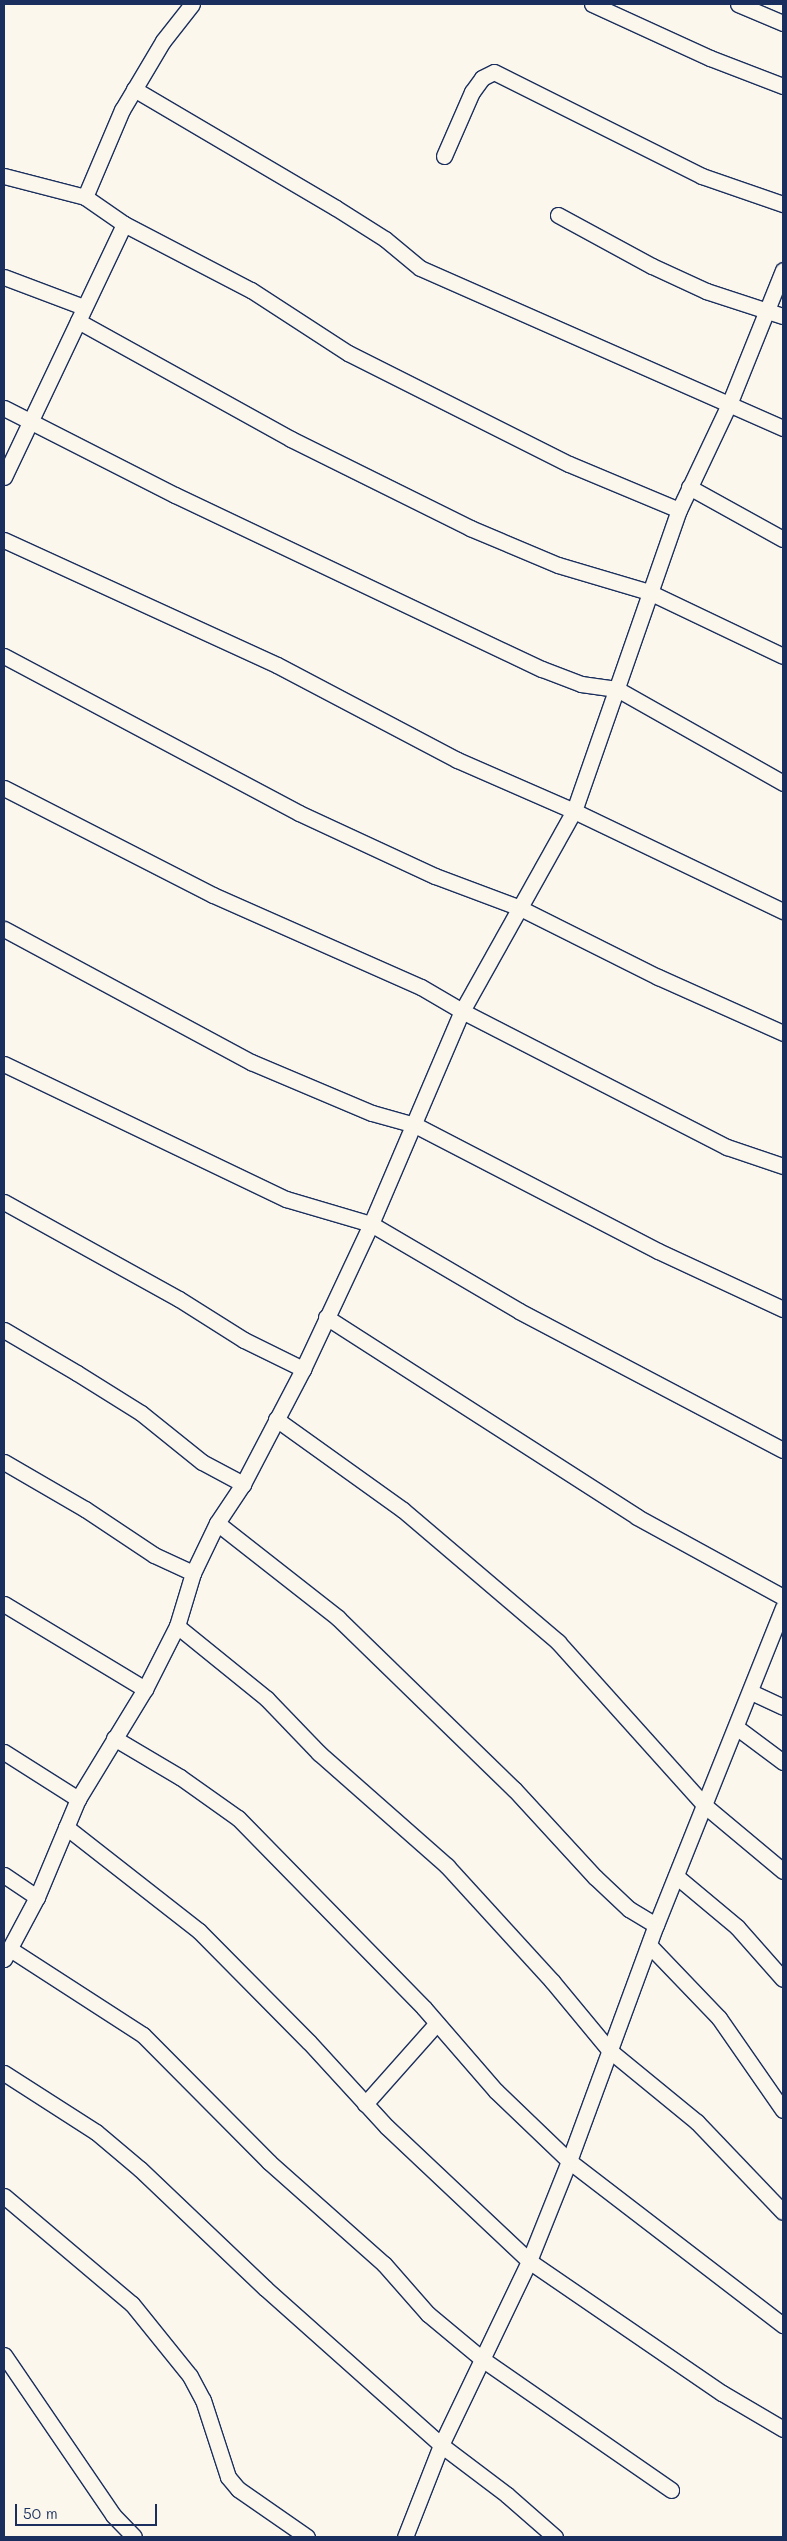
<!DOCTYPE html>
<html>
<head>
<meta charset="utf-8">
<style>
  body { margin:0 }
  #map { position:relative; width:787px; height:2541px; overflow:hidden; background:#fbf7ec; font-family:Mali,sans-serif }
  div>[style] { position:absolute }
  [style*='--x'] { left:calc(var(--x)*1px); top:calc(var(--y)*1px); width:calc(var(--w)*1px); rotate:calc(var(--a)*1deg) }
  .roads { filter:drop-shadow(1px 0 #1b2f5e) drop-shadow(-1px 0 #1b2f5e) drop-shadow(0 1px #1b2f5e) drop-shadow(0 -1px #1b2f5e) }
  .minor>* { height:15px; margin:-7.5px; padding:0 7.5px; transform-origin:7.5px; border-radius:7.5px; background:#fbf7ec }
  span { translate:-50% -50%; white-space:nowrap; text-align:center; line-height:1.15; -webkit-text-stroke:4px #fbf7ec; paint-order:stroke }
  .frame { position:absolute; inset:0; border:5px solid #1b2f5e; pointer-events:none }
  .scale { position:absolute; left:15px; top:2504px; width:142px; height:22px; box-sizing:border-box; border:2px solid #1b2f5e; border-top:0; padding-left:6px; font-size:15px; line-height:18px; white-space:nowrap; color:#1b2f5e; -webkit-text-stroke:4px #fbf7ec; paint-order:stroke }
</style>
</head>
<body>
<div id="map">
  <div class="roads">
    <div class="minor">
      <div style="--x:592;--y:4;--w:130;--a:24.6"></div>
      <div style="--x:710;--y:58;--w:78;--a:21"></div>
      <div style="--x:738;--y:4;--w:49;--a:22.9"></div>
      <div style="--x:134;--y:89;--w:234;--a:30.5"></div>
      <div style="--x:336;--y:208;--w:58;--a:32.3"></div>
      <div style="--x:385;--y:239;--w:45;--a:39.6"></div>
      <div style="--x:420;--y:268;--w:397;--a:23.8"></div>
      <div style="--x:444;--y:156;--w:70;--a:-66.4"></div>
      <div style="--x:472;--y:92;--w:17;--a:-54"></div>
      <div style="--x:482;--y:78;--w:13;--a:-27"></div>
      <div style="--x:494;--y:72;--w:233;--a:26.6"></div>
      <div style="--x:702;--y:176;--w:86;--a:19.1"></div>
      <div style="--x:4;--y:176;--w:84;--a:14.5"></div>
      <div style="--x:558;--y:215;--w:107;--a:28.5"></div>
      <div style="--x:652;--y:266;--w:60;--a:24.8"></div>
      <div style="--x:706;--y:291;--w:81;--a:18"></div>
      <div style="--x:124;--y:224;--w:143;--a:27.5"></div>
      <div style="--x:251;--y:290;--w:116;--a:33"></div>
      <div style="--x:348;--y:353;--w:247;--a:26.7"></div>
      <div style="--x:569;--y:464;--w:119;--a:22.7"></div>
      <div style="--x:4;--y:277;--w:85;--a:20.6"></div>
      <div style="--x:78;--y:321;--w:244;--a:29"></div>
      <div style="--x:291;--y:439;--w:200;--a:26.4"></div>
      <div style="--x:470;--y:528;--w:95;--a:22.8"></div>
      <div style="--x:558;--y:565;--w:95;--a:16.5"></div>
      <div style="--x:649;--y:592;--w:148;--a:25.5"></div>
      <div style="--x:4;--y:408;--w:192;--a:27"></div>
      <div style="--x:175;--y:495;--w:406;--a:25.4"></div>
      <div style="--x:542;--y:669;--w:42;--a:21"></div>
      <div style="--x:581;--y:684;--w:36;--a:8"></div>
      <div style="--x:617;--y:689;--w:191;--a:29.5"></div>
      <div style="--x:4;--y:477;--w:280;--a:-64.6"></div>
      <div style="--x:124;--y:224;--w:47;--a:-145.3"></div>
      <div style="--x:85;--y:197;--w:95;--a:-67"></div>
      <div style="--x:122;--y:110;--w:80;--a:-59.3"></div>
      <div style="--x:163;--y:41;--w:47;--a:-51.9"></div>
      <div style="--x:689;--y:487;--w:107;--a:29"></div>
      <div style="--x:4;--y:540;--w:300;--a:24.6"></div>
      <div style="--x:277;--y:665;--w:204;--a:27.8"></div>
      <div style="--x:457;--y:760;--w:128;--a:23.6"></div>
      <div style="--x:574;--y:811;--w:232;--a:25.6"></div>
      <div style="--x:4;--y:656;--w:334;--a:28"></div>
      <div style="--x:299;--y:813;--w:150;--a:24.9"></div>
      <div style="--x:435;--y:876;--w:89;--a:20.5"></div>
      <div style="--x:518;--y:907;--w:157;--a:26.6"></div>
      <div style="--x:658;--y:977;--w:137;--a:24.1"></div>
      <div style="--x:4;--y:788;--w:235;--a:27.1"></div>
      <div style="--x:213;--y:895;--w:227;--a:23.9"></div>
      <div style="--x:421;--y:987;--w:48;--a:30.3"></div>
      <div style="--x:462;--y:1011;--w:298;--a:27.2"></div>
      <div style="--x:727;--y:1147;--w:59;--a:18.7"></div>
      <div style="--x:4;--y:929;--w:281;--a:28.3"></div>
      <div style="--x:251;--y:1062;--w:131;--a:22.9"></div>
      <div style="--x:372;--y:1113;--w:45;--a:15.6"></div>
      <div style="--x:415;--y:1125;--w:274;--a:27.4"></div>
      <div style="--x:658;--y:1251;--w:138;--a:24.9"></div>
      <div style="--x:4;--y:1064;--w:313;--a:25.6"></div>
      <div style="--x:286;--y:1199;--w:89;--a:16.4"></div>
      <div style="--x:371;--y:1224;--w:172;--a:30.4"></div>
      <div style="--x:519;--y:1311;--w:298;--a:27.8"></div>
      <div style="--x:4;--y:1202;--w:200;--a:29"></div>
      <div style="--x:179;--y:1299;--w:77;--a:32.2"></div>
      <div style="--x:244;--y:1340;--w:66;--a:26.2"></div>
      <div style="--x:326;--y:1317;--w:370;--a:32.7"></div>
      <div style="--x:637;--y:1517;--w:166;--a:28.7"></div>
      <div style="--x:4;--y:1330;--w:85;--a:30.5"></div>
      <div style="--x:77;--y:1373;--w:75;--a:32"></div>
      <div style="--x:141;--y:1413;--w:78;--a:38.8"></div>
      <div style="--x:202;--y:1462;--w:47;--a:28.2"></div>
      <div style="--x:276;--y:1419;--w:156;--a:35.6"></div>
      <div style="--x:403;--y:1510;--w:204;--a:40.4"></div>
      <div style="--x:558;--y:1642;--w:219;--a:48.1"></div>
      <div style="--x:704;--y:1805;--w:103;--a:39.9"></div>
      <div style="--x:4;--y:1462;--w:94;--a:30.1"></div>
      <div style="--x:85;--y:1509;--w:83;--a:33.7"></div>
      <div style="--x:154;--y:1555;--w:43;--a:24.8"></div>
      <div style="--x:217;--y:1523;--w:154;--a:38.1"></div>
      <div style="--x:338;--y:1618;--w:245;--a:44.2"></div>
      <div style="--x:514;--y:1789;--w:120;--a:47.4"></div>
      <div style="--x:595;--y:1877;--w:47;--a:43.3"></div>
      <div style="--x:629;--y:1909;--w:31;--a:31"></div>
      <div style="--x:4;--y:1604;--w:165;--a:31.1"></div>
      <div style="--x:177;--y:1626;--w:116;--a:39"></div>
      <div style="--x:267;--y:1699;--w:75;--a:46.1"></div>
      <div style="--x:319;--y:1753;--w:171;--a:41.4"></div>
      <div style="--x:447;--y:1866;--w:156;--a:47.6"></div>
      <div style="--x:552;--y:1981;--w:89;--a:50.4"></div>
      <div style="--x:609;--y:2050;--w:114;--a:39.3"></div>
      <div style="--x:697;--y:2122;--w:124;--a:46.3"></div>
      <div style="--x:751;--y:1692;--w:35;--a:25"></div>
      <div style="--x:736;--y:1727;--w:59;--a:36.7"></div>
      <div style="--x:114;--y:1738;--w:77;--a:30.6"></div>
      <div style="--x:180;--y:1777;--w:71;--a:35.3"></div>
      <div style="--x:238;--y:1818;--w:266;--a:45.6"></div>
      <div style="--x:424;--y:2008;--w:110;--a:49.1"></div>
      <div style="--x:496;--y:2091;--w:101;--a:43.8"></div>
      <div style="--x:569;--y:2161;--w:270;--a:37.5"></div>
      <div style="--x:4;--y:1752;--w:88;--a:32.4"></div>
      <div style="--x:66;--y:1827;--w:169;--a:38"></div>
      <div style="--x:199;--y:1931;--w:156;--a:45.3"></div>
      <div style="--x:309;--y:2042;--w:115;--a:47.5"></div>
      <div style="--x:387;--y:2127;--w:195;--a:43.3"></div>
      <div style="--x:529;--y:2261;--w:234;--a:34.4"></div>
      <div style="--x:722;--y:2393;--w:71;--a:30.5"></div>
      <div style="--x:4;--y:1875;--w:40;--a:34"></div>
      <div style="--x:676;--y:1876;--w:80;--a:39.9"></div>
      <div style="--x:737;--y:1927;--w:69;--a:48.5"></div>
      <div style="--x:649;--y:1945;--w:101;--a:46.2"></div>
      <div style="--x:719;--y:2018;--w:112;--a:55.2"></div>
      <div style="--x:10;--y:1949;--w:158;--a:32.9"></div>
      <div style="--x:143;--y:2035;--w:179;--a:45.2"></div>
      <div style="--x:269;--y:2162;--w:154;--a:41.6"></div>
      <div style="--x:384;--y:2264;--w:67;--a:48.7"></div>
      <div style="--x:428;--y:2314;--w:70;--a:39.8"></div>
      <div style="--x:482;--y:2359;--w:230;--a:34.7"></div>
      <div style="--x:4;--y:1959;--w:70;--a:-62"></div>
      <div style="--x:37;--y:1897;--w:106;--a:-67.3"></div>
      <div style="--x:78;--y:1799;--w:129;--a:-58.7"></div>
      <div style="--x:145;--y:1689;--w:71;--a:-63.1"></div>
      <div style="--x:177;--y:1626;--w:55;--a:-73.2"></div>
      <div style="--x:193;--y:1573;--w:55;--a:-64.4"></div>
      <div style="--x:217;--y:1523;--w:47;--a:-56.3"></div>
      <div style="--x:243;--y:1484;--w:130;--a:-62.4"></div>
      <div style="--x:303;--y:1369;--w:160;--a:-64.9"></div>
      <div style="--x:371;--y:1224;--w:232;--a:-66.9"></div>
      <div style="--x:462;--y:1011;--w:229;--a:-60.8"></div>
      <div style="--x:574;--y:811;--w:319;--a:-70.8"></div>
      <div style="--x:679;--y:510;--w:119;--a:-64.7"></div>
      <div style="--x:730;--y:402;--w:142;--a:-68.1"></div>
      <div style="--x:4;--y:2073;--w:109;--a:32.7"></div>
      <div style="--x:96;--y:2132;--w:57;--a:40.1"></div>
      <div style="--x:140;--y:2169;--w:173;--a:43.6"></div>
      <div style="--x:265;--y:2288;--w:236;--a:41.7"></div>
      <div style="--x:441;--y:2445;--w:83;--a:37.1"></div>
      <div style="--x:507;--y:2495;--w:64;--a:41.2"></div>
      <div style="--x:365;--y:2104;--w:108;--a:-48.4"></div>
      <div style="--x:4;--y:2196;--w:167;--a:40.2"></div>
      <div style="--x:132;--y:2304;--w:92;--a:51.1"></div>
      <div style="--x:190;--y:2376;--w:27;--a:62"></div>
      <div style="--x:203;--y:2400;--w:81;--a:72"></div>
      <div style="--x:228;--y:2477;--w:16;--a:50"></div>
      <div style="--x:238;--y:2489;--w:84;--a:34.8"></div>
      <div style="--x:4;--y:2355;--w:194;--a:55.7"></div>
      <div style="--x:113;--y:2515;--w:30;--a:46"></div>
      <div style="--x:405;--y:2537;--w:99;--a:-68.6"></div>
      <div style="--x:441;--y:2445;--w:204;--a:-64.4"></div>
      <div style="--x:529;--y:2261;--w:108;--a:-68.2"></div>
      <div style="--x:569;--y:2161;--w:252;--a:-69.8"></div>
      <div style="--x:656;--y:1925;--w:342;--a:-68.2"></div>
    </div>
  </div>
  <div class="frame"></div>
  <div class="scale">50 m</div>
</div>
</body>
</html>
